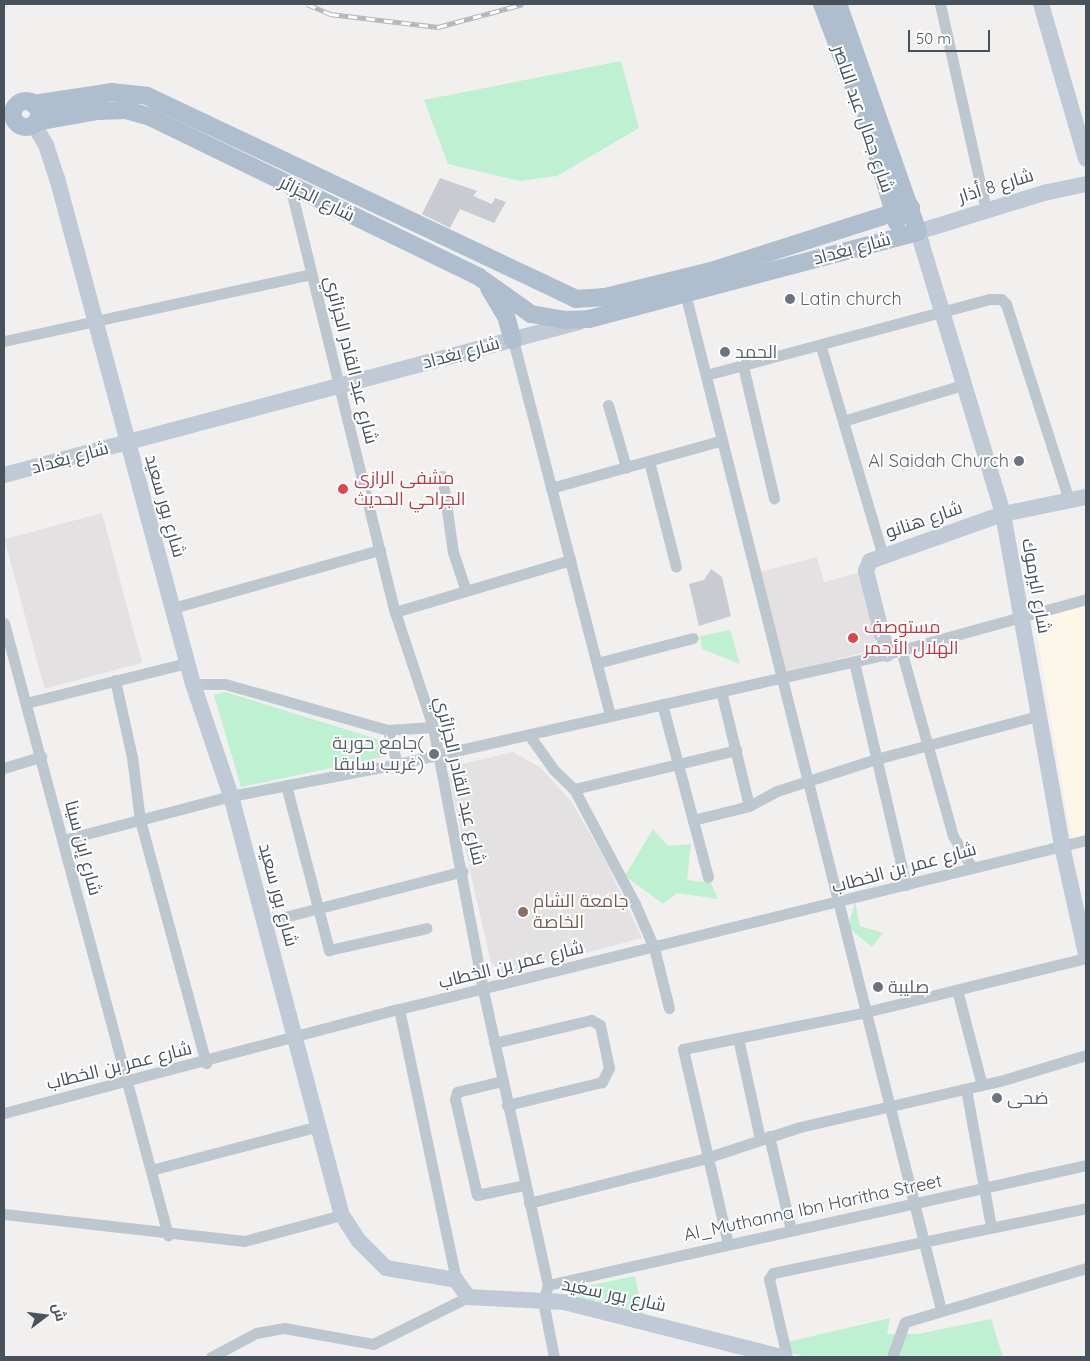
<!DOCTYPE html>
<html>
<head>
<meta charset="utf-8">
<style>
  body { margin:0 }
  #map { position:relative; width:1090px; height:1361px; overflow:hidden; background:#f2efef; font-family:Quicksand,Cairo,sans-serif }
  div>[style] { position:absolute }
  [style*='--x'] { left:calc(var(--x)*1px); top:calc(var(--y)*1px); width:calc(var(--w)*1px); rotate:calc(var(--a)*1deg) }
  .commercial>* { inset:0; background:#fcf7e9 }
  .education>* { inset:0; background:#e3e1e1; transform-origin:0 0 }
  .green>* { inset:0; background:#bef0d2 }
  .building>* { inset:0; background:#c9cbd2 }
  .street>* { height:11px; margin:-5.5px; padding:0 5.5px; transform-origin:5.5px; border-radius:5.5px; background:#bdc7cf }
  .secondary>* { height:16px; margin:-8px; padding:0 8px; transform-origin:8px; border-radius:8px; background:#c0cad7 }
  .primary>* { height:18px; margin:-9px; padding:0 9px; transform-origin:9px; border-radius:9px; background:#afbecf }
  .primary>.ring { margin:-9px; padding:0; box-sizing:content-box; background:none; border:18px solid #afbecf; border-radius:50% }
  .rail>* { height:5px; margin-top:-2.5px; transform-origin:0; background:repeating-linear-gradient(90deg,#fff 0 9px,#b2b5ba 0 18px); box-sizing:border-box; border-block:1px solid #b2b5ba }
  .dots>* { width:14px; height:14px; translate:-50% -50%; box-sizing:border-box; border:2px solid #fff; border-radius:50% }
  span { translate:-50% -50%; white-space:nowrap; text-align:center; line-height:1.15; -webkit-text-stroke:4px #fff; paint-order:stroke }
  .street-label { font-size:18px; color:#47525d }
  .worship-label { font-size:18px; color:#5b616d }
  .left { translate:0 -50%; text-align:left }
  .right { translate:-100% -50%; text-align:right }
  .health-label { font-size:18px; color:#be3a42 }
  .education-label { font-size:18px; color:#785e54 }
  .frame { position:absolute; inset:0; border:5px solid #47525d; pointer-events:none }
  .north { position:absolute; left:20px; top:1291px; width:50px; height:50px; -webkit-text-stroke:4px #fff; paint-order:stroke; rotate:75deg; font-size:14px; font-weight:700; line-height:20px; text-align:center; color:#47525d }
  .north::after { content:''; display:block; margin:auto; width:18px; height:22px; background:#47525d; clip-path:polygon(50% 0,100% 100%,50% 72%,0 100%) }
  .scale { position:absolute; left:908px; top:30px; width:82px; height:22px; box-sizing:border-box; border:2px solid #47525d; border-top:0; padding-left:6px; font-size:15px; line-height:18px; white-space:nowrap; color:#47525d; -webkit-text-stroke:4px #fff; paint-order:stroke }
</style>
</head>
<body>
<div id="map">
  <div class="commercial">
    <div style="clip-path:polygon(1086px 603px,1086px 838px,1072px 842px,1034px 617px)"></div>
  </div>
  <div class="education">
    <div style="left:102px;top:513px;width:155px;height:101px;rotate:75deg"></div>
    <div style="clip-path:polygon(817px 557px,824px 582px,861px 572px,881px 648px,786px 673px,760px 572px)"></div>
    <div style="clip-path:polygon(513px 752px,541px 768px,571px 801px,602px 854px,642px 938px,505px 974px,491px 963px,449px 778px,457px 765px)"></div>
  </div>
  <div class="green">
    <div style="clip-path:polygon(621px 61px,639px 128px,557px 176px,519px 181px,448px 164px,424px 100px)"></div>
    <div style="clip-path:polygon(730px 630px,740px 664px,702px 649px,700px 636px)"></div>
    <div style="clip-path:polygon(225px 692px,380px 740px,383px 757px,241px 787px,214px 695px)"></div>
    <div style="clip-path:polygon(653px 829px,668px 846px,691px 844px,687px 880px,711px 883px,718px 899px,677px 893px,663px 904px,625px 876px)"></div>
    <div style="clip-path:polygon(855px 902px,860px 926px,883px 933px,872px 947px,848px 927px)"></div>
    <div style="clip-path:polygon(635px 1276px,643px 1314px,581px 1299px,575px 1292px,577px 1288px)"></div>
    <div style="clip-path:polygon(890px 1318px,887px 1334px,918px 1334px,991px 1319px,1003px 1357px,807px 1357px,790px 1353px,787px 1342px)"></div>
  </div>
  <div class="building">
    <div style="clip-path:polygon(440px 178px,477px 191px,473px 196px,492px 204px,495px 198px,506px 202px,494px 223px,460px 209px,450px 228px,422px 214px)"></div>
    <div style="clip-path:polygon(711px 569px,722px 577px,731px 616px,699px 626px,689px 584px,704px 580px)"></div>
  </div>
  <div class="street">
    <div style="--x:940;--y:4;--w:211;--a:77.4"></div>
    <div style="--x:290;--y:186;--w:439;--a:76.2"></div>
    <div style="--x:395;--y:612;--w:121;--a:71.7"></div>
    <div style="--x:433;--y:727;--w:268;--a:79.2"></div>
    <div style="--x:483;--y:990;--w:302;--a:77.6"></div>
    <div style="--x:548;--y:1285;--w:17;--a:107"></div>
    <div style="--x:543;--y:1301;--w:57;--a:78.9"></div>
    <div style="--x:685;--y:293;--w:1049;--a:75.87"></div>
    <div style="--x:513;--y:340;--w:387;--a:75.5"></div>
    <div style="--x:4;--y:341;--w:314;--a:-12.3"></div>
    <div style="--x:821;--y:347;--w:218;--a:73.5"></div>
    <div style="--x:743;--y:366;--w:136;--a:76.8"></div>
    <div style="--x:706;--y:375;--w:293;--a:-15"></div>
    <div style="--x:989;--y:299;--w:12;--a:0"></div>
    <div style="--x:1001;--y:299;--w:7;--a:45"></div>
    <div style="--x:1006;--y:304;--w:206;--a:72.2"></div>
    <div style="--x:608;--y:405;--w:65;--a:73.8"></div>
    <div style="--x:843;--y:421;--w:124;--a:-16.8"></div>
    <div style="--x:649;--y:461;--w:109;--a:75.7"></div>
    <div style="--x:442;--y:476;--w:77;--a:81.8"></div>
    <div style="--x:453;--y:552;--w:41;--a:71.6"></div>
    <div style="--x:551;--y:488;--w:174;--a:-15.6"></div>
    <div style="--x:173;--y:608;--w:215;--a:-15.7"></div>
    <div style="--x:395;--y:612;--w:183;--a:-16.5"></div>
    <div style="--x:4;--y:623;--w:634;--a:75"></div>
    <div style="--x:901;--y:650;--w:193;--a:74.4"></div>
    <div style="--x:953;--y:836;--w:37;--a:59"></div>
    <div style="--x:854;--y:662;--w:229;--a:76.9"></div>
    <div style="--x:597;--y:663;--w:99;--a:-14.6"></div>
    <div style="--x:115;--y:680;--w:79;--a:77.6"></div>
    <div style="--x:132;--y:757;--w:64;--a:82.8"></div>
    <div style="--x:140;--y:820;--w:252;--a:74.8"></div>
    <div style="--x:193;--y:684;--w:32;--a:0"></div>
    <div style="--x:225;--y:684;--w:169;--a:15.8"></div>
    <div style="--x:388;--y:730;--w:45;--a:-3.8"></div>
    <div style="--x:721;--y:691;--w:118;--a:76.3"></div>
    <div style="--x:749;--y:806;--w:32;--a:-28"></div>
    <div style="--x:777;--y:791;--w:104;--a:-17.9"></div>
    <div style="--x:876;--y:759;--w:168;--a:-14.9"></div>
    <div style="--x:26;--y:703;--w:166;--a:-14"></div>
    <div style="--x:662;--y:704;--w:179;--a:75.1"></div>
    <div style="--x:388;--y:730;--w:35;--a:75"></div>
    <div style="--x:529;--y:735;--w:43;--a:54.5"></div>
    <div style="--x:554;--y:770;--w:28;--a:44"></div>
    <div style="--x:574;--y:789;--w:130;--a:62.1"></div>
    <div style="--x:635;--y:904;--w:48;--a:66.6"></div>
    <div style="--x:654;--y:948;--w:62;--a:76"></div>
    <div style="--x:4;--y:768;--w:39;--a:-17"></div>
    <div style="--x:286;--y:785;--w:171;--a:75.4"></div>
    <div style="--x:329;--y:950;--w:100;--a:-12.7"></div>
    <div style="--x:574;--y:789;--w:167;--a:-13.5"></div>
    <div style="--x:693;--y:820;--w:58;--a:-14"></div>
    <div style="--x:63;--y:840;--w:174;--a:-14.7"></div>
    <div style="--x:231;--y:796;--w:169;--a:-10.9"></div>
    <div style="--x:397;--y:764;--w:502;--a:-12.65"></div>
    <div style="--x:887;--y:654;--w:206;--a:-15.4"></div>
    <div style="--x:265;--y:922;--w:204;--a:-14.4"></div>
    <div style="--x:957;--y:990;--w:98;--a:75.3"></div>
    <div style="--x:399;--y:1009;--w:277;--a:78.1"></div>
    <div style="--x:738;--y:1038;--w:103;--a:77.7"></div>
    <div style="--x:494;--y:1043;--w:100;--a:-13.3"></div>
    <div style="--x:591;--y:1020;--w:10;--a:29"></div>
    <div style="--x:600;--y:1025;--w:44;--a:78.2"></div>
    <div style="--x:609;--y:1068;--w:16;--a:117"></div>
    <div style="--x:602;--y:1082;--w:98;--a:166.4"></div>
    <div style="--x:502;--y:1081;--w:46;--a:166.3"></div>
    <div style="--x:457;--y:1092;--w:7;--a:106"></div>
    <div style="--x:455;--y:1099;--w:98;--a:77.1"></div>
    <div style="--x:477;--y:1195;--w:49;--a:-11.8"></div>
    <div style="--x:966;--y:1089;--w:140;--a:79.7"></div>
    <div style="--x:4;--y:1113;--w:408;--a:-14.8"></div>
    <div style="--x:399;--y:1009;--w:707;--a:-13.82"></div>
    <div style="--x:769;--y:1136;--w:97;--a:76.8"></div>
    <div style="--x:151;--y:1170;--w:174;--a:-14.7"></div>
    <div style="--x:529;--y:1203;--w:179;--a:-14.2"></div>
    <div style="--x:703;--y:1159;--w:102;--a:-18.3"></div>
    <div style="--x:800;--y:1127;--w:205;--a:-13"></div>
    <div style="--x:1000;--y:1081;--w:90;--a:-16.8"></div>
    <div style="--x:4;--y:1214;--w:242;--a:6.4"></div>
    <div style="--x:244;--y:1241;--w:101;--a:-14.9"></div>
    <div style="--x:728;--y:1244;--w:200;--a:-103"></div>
    <div style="--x:683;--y:1049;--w:187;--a:-11.4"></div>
    <div style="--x:866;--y:1012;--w:227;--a:-13.8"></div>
    <div style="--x:548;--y:1285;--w:551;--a:-12.57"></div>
    <div style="--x:211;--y:1357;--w:51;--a:-28.1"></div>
    <div style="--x:256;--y:1333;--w:28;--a:-10"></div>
    <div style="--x:284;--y:1328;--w:90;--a:10.2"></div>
    <div style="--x:373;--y:1344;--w:106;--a:-26.3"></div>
    <div style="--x:787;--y:1357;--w:80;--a:-103"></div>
    <div style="--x:769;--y:1279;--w:7;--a:-56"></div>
    <div style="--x:773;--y:1273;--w:320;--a:-11.7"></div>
    <div style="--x:892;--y:1357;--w:37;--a:-70"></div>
    <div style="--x:905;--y:1322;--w:189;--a:-16.6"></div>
  </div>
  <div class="secondary">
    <div style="--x:1041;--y:4;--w:161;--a:73.8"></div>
    <div style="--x:34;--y:125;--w:23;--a:59"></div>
    <div style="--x:46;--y:145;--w:35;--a:72"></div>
    <div style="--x:57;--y:178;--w:524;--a:74.96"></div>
    <div style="--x:193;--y:684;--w:118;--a:71.3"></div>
    <div style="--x:231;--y:796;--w:433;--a:75.2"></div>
    <div style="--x:342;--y:1215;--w:31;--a:57"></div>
    <div style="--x:359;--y:1241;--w:38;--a:45"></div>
    <div style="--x:386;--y:1268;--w:71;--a:9.7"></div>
    <div style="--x:456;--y:1280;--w:21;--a:55"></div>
    <div style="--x:468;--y:1297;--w:96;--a:3"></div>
    <div style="--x:564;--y:1302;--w:225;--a:14.2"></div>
    <div style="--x:1086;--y:184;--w:40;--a:168"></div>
    <div style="--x:1047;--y:192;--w:135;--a:162.8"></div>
    <div style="--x:918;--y:232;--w:295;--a:73.2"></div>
    <div style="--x:1003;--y:514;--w:337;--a:79.9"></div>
    <div style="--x:1062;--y:846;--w:111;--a:77.5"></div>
    <div style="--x:4;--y:475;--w:595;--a:-14.9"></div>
    <div style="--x:887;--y:654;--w:86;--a:-104.2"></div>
    <div style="--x:866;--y:571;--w:11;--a:-68"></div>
    <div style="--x:870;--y:561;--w:141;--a:-19.5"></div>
    <div style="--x:1003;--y:514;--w:85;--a:-11.6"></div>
  </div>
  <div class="primary">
    <div style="--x:822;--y:4;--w:85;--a:69.2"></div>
    <div class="ring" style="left:13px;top:101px;width:8px;height:8px"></div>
    <div style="--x:33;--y:104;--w:79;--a:-8.7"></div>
    <div style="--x:111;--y:92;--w:36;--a:6"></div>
    <div style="--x:147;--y:96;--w:475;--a:25.3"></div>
    <div style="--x:576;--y:299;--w:29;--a:-4"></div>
    <div style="--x:605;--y:297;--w:109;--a:-13.8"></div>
    <div style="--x:711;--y:271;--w:210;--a:-17.7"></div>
    <div style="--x:866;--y:118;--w:109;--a:73.6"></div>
    <div style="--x:36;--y:122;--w:63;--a:-10.1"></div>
    <div style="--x:98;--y:111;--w:28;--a:-2"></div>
    <div style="--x:126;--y:110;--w:25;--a:16"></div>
    <div style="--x:150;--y:117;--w:366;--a:25.9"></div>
    <div style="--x:479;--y:277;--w:64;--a:35.4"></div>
    <div style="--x:531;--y:314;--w:34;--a:10"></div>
    <div style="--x:564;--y:320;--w:25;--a:-2"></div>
    <div style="--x:589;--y:319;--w:340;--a:-14.8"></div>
    <div style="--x:918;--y:232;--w:242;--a:-109.3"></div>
    <div style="--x:489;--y:288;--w:33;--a:59"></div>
    <div style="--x:506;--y:316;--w:25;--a:74"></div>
  </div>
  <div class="rail">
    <div style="--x:307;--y:4;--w:25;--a:23"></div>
    <div style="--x:330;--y:14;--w:109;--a:6.9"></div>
    <div style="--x:438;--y:27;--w:88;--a:-15.1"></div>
  </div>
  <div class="dots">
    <div style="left:790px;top:299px;background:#6b7280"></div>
    <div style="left:725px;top:352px;background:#6b7280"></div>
    <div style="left:1019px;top:461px;background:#6b7280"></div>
    <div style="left:343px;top:489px;background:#e0444e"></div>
    <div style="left:853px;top:638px;background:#e0444e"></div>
    <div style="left:434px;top:754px;background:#6b7280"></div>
    <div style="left:523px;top:912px;background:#8d6e63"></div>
    <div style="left:878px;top:987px;background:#6b7280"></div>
    <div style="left:997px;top:1098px;background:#6b7280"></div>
  </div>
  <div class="street-label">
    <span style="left:863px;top:119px;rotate:71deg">شارع جمال عبد الناصر</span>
    <span style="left:996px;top:186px;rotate:-17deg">شارع 8 أذار</span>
    <span style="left:317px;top:199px;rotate:26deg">شارع الجزائر</span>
    <span style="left:852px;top:249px;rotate:-15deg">شارع بغداد</span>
    <span style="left:461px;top:353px;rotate:-15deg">شارع بغداد</span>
    <span style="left:351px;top:360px;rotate:76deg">شارع عبد القادر الجزائري</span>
    <span style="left:70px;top:458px;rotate:-15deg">شارع بغداد</span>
    <span style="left:165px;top:506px;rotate:74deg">شارع بور سعيد</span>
    <span style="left:924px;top:520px;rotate:-19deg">شارع هنانو</span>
    <span style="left:1036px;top:586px;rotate:80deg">شارع اليرموك</span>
    <span style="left:460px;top:781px;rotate:77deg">شارع عبد القادر الجزائري</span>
    <span style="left:83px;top:848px;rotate:75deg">شارع إبن سينا</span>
    <span style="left:904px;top:868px;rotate:-15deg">شارع عمر بن الخطاب</span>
    <span style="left:278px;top:895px;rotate:75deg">شارع بور سعيد</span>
    <span style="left:511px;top:965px;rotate:-14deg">شارع عمر بن الخطاب</span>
    <span style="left:119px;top:1066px;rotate:-14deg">شارع عمر بن الخطاب</span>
    <span style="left:813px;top:1208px;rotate:-12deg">Al_Muthanna Ibn Haritha Street</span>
    <span style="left:614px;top:1295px;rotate:12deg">شارع بور سعيد</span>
  </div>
  <div class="worship-label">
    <span class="left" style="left:800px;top:299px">Latin church</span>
    <span class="left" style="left:735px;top:352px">الحمد</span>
    <span class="right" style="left:1009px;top:461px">Al Saidah Church</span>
    <span class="right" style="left:424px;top:754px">جامع حورية(<br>غريب سابقا)</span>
    <span class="left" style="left:888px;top:987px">صليبة</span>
    <span class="left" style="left:1007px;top:1098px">ضحى</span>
  </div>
  <div class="health-label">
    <span class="left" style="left:354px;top:489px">مشفى الرازي<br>الجراحي الحديث</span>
    <span class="left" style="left:864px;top:638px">مستوصف<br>الهلال الأحمر</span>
  </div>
  <div class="education-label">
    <span class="left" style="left:533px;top:912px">جامعة الشام<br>الخاصة</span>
  </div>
  <div class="frame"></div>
  <div class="north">ش</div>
  <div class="scale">50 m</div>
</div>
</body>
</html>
